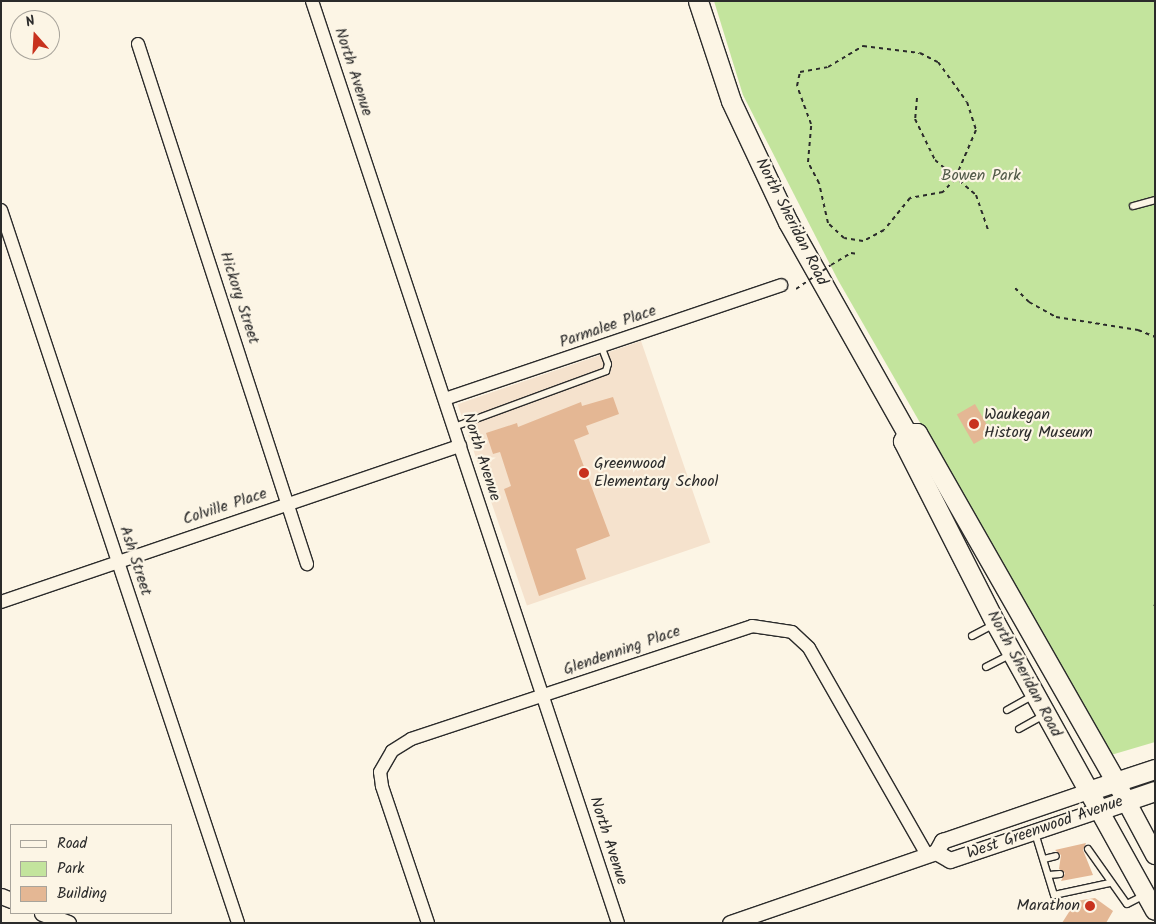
<!DOCTYPE html>
<html>
<head>
<meta charset="utf-8">
<style>
  body { margin:0 }
  #map { position:relative; width:1156px; height:924px; overflow:hidden; background:#fcf5e5; font-family:Kalam,sans-serif }
  div>[style] { position:absolute }
  [style*='--x'] { left:calc(var(--x)*1px); top:calc(var(--y)*1px); width:calc(var(--w)*1px); rotate:calc(var(--a)*1deg) }
  .built>* { inset:0; background:#f5e2cd; transform-origin:0 0 }
  .green>* { inset:0; background:#c3e49d }
  .building>* { inset:0; background:#e4b794; transform-origin:0 0 }
  .path>* { height:2px; margin-top:-1px; transform-origin:0; background:repeating-linear-gradient(90deg,#2b2b2b 0 4px,transparent 0 8px) }
  .roads { filter:drop-shadow(1px 0 #2b2b2b) drop-shadow(-1px 0 #2b2b2b) drop-shadow(0 1px #2b2b2b) drop-shadow(0 -1px #2b2b2b) }
  .service>* { height:6px; margin:-3px; padding:0 3px; transform-origin:3px; border-radius:3px; background:#fcf5e5 }
  .minor>* { height:12px; margin:-6px; padding:0 6px; transform-origin:6px; border-radius:6px; background:#fcf5e5 }
  .tertiary>* { height:15px; margin:-7.5px; padding:0 7.5px; transform-origin:7.5px; border-radius:7.5px; background:#fcf5e5 }
  .secondary>* { height:18px; margin:-9px; padding:0 9px; transform-origin:9px; border-radius:9px; background:#fcf5e5 }
  .primary>* { height:19px; margin:-9.5px; padding:0 9.5px; transform-origin:9.5px; border-radius:9.5px; background:#fcf5e5 }
  .path-bridge>* { height:2px; margin-top:-1px; transform-origin:0; background:repeating-linear-gradient(90deg,#2b2b2b 0 4px,transparent 0 8px) }
  .dots>* { width:14px; height:14px; translate:-50% -50%; box-sizing:border-box; border:2px solid #fcf5e5; border-radius:50% }
  span { translate:-50% -50%; white-space:nowrap; text-align:center; line-height:1.15; -webkit-text-stroke:4.5px #fcf5e5; paint-order:stroke }
  .street-label { font-size:16px; color:#2b2b2b }
  .park-label { font-size:16px; color:#515948 }
  .poi-label { font-size:16px; color:#2b2b2b }
  .left { translate:0 -50%; text-align:left }
  .right { translate:-100% -50%; text-align:right }
  .frame { position:absolute; inset:0; border:2px solid #2b2b2b; pointer-events:none }
  .legend { position:absolute; left:10px; top:824px; width:162px; height:90px; box-sizing:border-box; background:#fcf5e5; border:1px solid #a8a49b; margin:0; padding:6px 9px; list-style:none; font-size:15px; color:#2b2b2b }
  .legend li { display:flex; align-items:center; gap:10px; height:25px }
  .legend b { width:25px; border:1px solid #a8a49b }
  .north { position:absolute; left:10px; top:10px; width:50px; height:50px; box-sizing:border-box; background:#fcf5e5; border:1px solid #a8a49b; border-radius:50%; rotate:341deg; font-size:14px; font-weight:700; line-height:20px; text-align:center; color:#2b2b2b }
  .north::after { content:''; display:block; margin:auto; width:18px; height:22px; background:#c8321e; clip-path:polygon(50% 0,100% 100%,50% 72%,0 100%) }
</style>
</head>
<body>
<div id="map">
  <div class="built">
    <div style="left:641px;top:341px;width:213px;height:194px;rotate:71deg"></div>
  </div>
  <div class="green">
    <div style="clip-path:polygon(714px 1px,1155px 1px,1155px 742px,1111px 755px,838px 280px,743px 95px)"></div>
  </div>
  <div class="building">
    <div style="clip-path:polygon(613px 397px,619px 414px,586px 426px,589px 434px,574px 440px,610px 536px,576px 549px,586px 579px,539px 596px,504px 489px,511px 486px,500px 452px,493px 454px,486px 433px,517px 423px,518px 427px,581px 402px,582px 406px)"></div>
    <div style="left:975px;top:404px;width:34px;height:21px;rotate:60deg"></div>
    <div style="clip-path:polygon(1086px 843px,1083px 850px,1093px 875px,1061px 881px,1065px 873px,1059px 869px,1061px 855px,1055px 850px)"></div>
    <div style="clip-path:polygon(1095px 898px,1113px 911px,1106px 923px,1062px 923px,1076px 901px)"></div>
  </div>
  <div class="path">
    <div style="--x:863;--y:46;--w:57;--a:7"></div>
    <div style="--x:920;--y:53;--w:20;--a:27"></div>
    <div style="--x:938;--y:62;--w:49;--a:54.1"></div>
    <div style="--x:967;--y:102;--w:29;--a:72"></div>
    <div style="--x:976;--y:130;--w:53;--a:113.2"></div>
    <div style="--x:955;--y:179;--w:18;--a:133"></div>
    <div style="--x:943;--y:192;--w:34;--a:170"></div>
    <div style="--x:910;--y:198;--w:41;--a:129.1"></div>
    <div style="--x:884;--y:230;--w:24;--a:152"></div>
    <div style="--x:863;--y:241;--w:19;--a:-171"></div>
    <div style="--x:844;--y:238;--w:22;--a:-137"></div>
    <div style="--x:828;--y:223;--w:41;--a:-102.7"></div>
    <div style="--x:819;--y:183;--w:24;--a:-118"></div>
    <div style="--x:808;--y:162;--w:38;--a:-85"></div>
    <div style="--x:811;--y:124;--w:40;--a:-110.2"></div>
    <div style="--x:797;--y:86;--w:14;--a:-78"></div>
    <div style="--x:800;--y:72;--w:28;--a:-10"></div>
    <div style="--x:828;--y:67;--w:41;--a:-31"></div>
    <div style="--x:917;--y:98;--w:21;--a:95"></div>
    <div style="--x:915;--y:119;--w:46;--a:64"></div>
    <div style="--x:935;--y:160;--w:54;--a:40.5"></div>
    <div style="--x:976;--y:195;--w:37;--a:71"></div>
    <div style="--x:831;--y:265;--w:23;--a:-31"></div>
    <div style="--x:851;--y:253;--w:7;--a:8"></div>
    <div style="--x:1015;--y:288;--w:20;--a:45"></div>
    <div style="--x:1029;--y:302;--w:31;--a:29"></div>
    <div style="--x:1056;--y:317;--w:83;--a:9"></div>
    <div style="--x:1138;--y:330;--w:18;--a:22"></div>
    <div style="--x:1154;--y:606;--w:1;--a:-45"></div>
  </div>
  <div class="roads">
    <div class="service">
      <div style="--x:1133;--y:206;--w:23;--a:-15"></div>
      <div style="--x:454;--y:427;--w:162;--a:-20.2"></div>
      <div style="--x:606;--y:371;--w:7;--a:-74"></div>
      <div style="--x:608;--y:364;--w:19;--a:-111"></div>
      <div style="--x:972;--y:636;--w:26;--a:-28"></div>
      <div style="--x:986;--y:667;--w:28;--a:-27"></div>
      <div style="--x:1007;--y:710;--w:29;--a:-29"></div>
      <div style="--x:1019;--y:729;--w:29;--a:-29"></div>
      <div style="--x:1035;--y:833;--w:65;--a:73"></div>
      <div style="--x:1054;--y:895;--w:57;--a:-12.1"></div>
      <div style="--x:1088;--y:849;--w:67;--a:54.7"></div>
      <div style="--x:1127;--y:904;--w:20;--a:-27"></div>
      <div style="--x:1044;--y:859;--w:12;--a:-14"></div>
      <div style="--x:1049;--y:875;--w:11;--a:-5"></div>
    </div>
    <div class="minor">
      <div style="--x:312;--y:1;--w:971;--a:71.64"></div>
      <div style="--x:138;--y:44;--w:547;--a:72"></div>
      <div style="--x:1;--y:210;--w:751;--a:71.61"></div>
      <div style="--x:445;--y:399;--w:355;--a:-18.7"></div>
      <div style="--x:1;--y:602;--w:485;--a:-18.8"></div>
      <div style="--x:428;--y:923;--w:145;--a:-108.6"></div>
      <div style="--x:382;--y:786;--w:14;--a:-98"></div>
      <div style="--x:380;--y:772;--w:24;--a:-60"></div>
      <div style="--x:392;--y:751;--w:22;--a:-32"></div>
      <div style="--x:411;--y:739;--w:359;--a:-18.3"></div>
      <div style="--x:752;--y:626;--w:40;--a:8.5"></div>
      <div style="--x:792;--y:632;--w:23;--a:43"></div>
      <div style="--x:809;--y:648;--w:238;--a:60.3"></div>
    </div>
    <div class="tertiary">
      <div style="--x:936;--y:852;--w:16;--a:30"></div>
      <div style="--x:950;--y:860;--w:157;--a:-18.6"></div>
      <div style="--x:1;--y:896;--w:11;--a:22"></div>
      <div style="--x:42;--y:913;--w:28;--a:21"></div>
      <div style="--x:730;--y:923;--w:218;--a:-19"></div>
      <div style="--x:936;--y:852;--w:13;--a:-61"></div>
      <div style="--x:942;--y:841;--w:154;--a:-18.9"></div>
    </div>
    <div class="secondary">
      <div style="--x:1116;--y:782;--w:83;--a:61.9"></div>
      <div style="--x:1099;--y:810;--w:115;--a:61"></div>
    </div>
    <div class="primary">
      <div style="--x:698;--y:1;--w:105;--a:71.7"></div>
      <div style="--x:731;--y:101;--w:134;--a:64.8"></div>
      <div style="--x:788;--y:222;--w:242;--a:60.6"></div>
      <div style="--x:907;--y:433;--w:9;--a:117"></div>
      <div style="--x:903;--y:441;--w:205;--a:63.1"></div>
      <div style="--x:996;--y:624;--w:213;--a:61"></div>
      <div style="--x:1099;--y:810;--w:59;--a:-18.7"></div>
      <div style="--x:907;--y:433;--w:10;--a:0"></div>
      <div style="--x:917;--y:433;--w:402;--a:60.3"></div>
      <div style="--x:1088;--y:791;--w:71;--a:-18.2"></div>
    </div>
  </div>
  <div class="path-bridge">
    <div style="--x:796;--y:289;--w:42;--a:-34.4"></div>
  </div>
  <div class="dots">
    <div style="left:974px;top:424px;background:#c8321e"></div>
    <div style="left:584px;top:473px;background:#c8321e"></div>
    <div style="left:1090px;top:906px;background:#c8321e"></div>
  </div>
  <div class="street-label">
    <span style="left:353px;top:72px;rotate:72deg">North Avenue</span>
    <span style="left:791px;top:222px;rotate:63deg">North Sheridan Road</span>
    <span style="left:239px;top:298px;rotate:72deg">Hickory Street</span>
    <span style="left:608px;top:327px;rotate:-19deg">Parmalee Place</span>
    <span style="left:481px;top:457px;rotate:72deg">North Avenue</span>
    <span style="left:225px;top:507px;rotate:-18deg">Colville Place</span>
    <span style="left:135px;top:561px;rotate:72deg">Ash Street</span>
    <span style="left:622px;top:651px;rotate:-19deg">Glendenning Place</span>
    <span style="left:1024px;top:674px;rotate:62deg">North Sheridan Road</span>
    <span style="left:1045px;top:828px;rotate:-19deg">West Greenwood Avenue</span>
    <span style="left:608px;top:841px;rotate:72deg">North Avenue</span>
  </div>
  <div class="park-label">
    <span style="left:981px;top:176px">Bowen Park</span>
  </div>
  <div class="poi-label">
    <span class="left" style="left:984px;top:424px">Waukegan<br>History Museum</span>
    <span class="left" style="left:594px;top:473px">Greenwood<br>Elementary School</span>
    <span class="right" style="left:1080px;top:906px">Marathon</span>
  </div>
  <div class="frame"></div>
  <ul class="legend">
  <li><b style="height:6px;background:#fcf5e5"></b>Road</li>
  <li><b style="height:14px;background:#c3e49d"></b>Park</li>
  <li><b style="height:14px;background:#e4b794"></b>Building</li>
  </ul>
  <div class="north">N</div>
</div>
</body>
</html>
